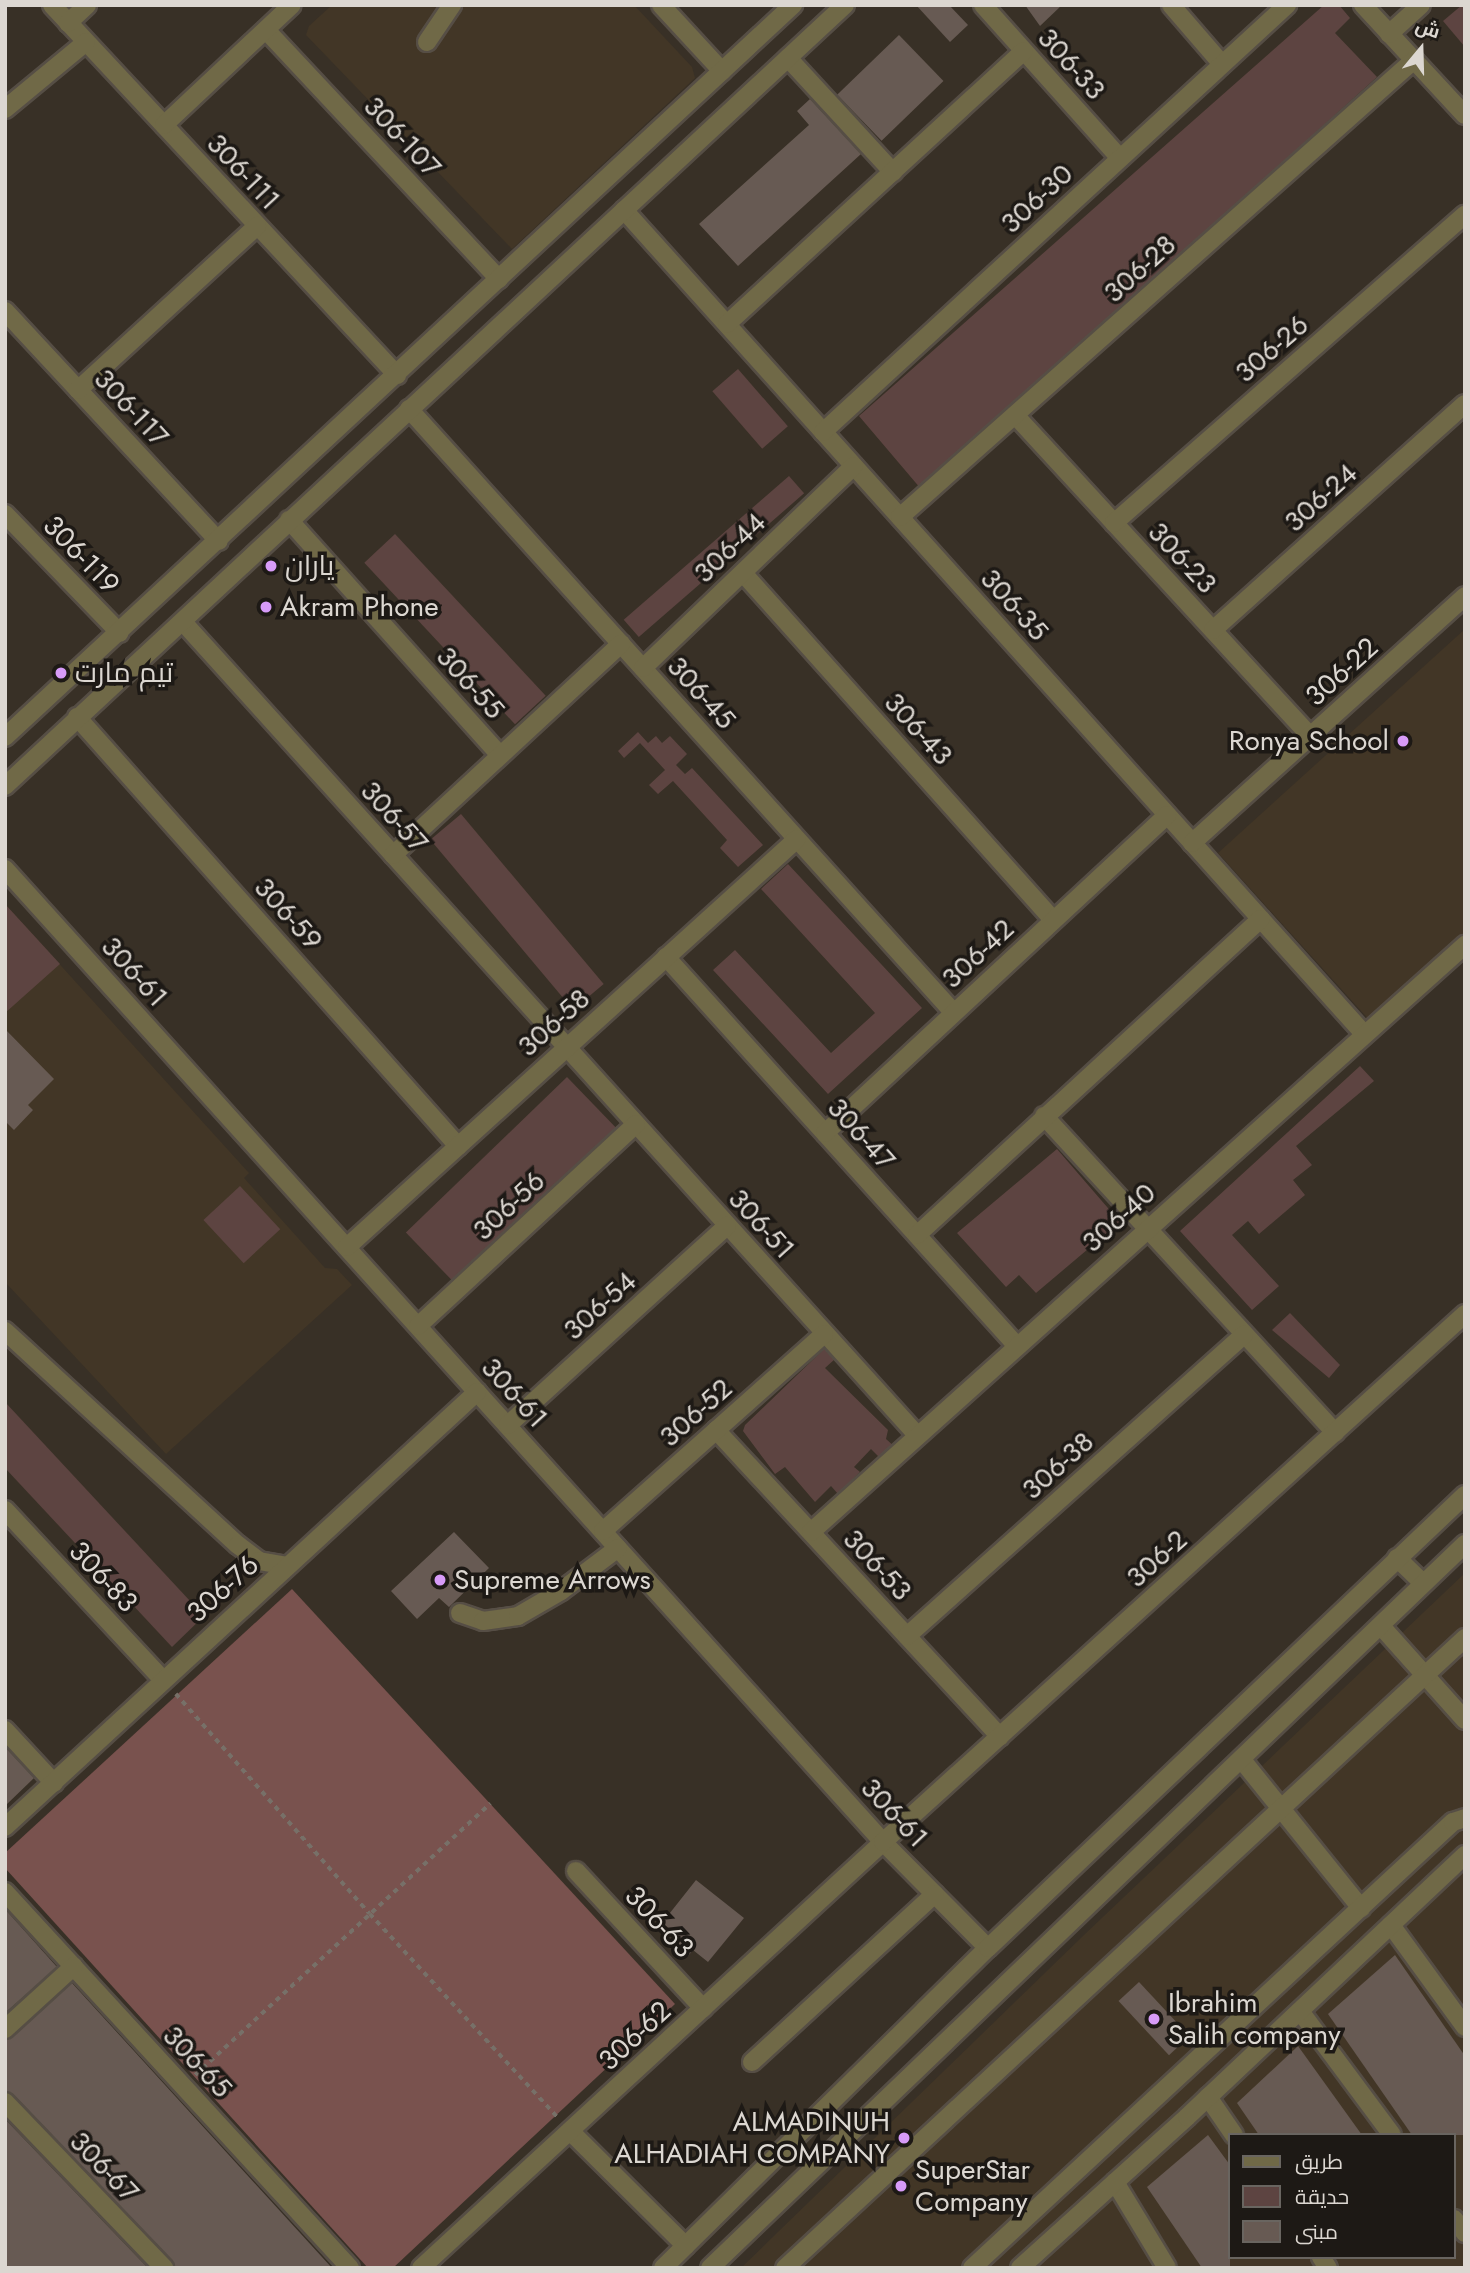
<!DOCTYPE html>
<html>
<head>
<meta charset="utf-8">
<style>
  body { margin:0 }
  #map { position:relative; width:1470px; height:2273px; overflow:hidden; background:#383026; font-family:Jost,Cairo,sans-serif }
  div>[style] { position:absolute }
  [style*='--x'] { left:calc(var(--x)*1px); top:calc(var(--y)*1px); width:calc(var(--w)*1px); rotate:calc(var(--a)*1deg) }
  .built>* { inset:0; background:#423626 }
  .green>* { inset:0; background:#5d4441; transform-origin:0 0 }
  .forest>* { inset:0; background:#79524e }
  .building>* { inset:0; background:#675a53; transform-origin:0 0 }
  .path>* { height:3.5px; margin-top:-1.75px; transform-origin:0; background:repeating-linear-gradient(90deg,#777068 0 5px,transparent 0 10px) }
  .roads { filter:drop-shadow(2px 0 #564e45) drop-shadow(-2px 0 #564e45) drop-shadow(0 2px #564e45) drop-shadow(0 -2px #564e45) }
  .minor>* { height:18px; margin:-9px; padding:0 9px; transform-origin:9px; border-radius:9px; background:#706947 }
  .dots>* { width:19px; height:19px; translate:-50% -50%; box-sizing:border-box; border:4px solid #1d1915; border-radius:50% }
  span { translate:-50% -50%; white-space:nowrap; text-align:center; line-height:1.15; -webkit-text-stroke:7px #1d1915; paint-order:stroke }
  .street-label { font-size:28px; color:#dcd7d1 }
  .poi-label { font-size:28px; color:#dcd7d1 }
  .left { translate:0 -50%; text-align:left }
  .right { translate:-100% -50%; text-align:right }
  .frame { position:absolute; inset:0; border:7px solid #dcd7d1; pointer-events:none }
  .legend { position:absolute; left:1228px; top:2133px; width:228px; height:126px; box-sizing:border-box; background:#1d1915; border:2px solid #696560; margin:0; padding:9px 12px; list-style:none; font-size:21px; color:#dcd7d1 }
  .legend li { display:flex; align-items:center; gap:14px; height:35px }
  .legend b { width:35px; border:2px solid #696560 }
  .north { position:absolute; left:1386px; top:14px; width:70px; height:70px; -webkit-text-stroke:5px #1d1915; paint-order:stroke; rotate:19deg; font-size:19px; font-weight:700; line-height:28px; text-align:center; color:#dcd7d1 }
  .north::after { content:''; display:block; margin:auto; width:24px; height:32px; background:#dcd7d1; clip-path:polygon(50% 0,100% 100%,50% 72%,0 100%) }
</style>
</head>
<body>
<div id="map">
  <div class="built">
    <div style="clip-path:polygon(332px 5px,634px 5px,692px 67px,695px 78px,512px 249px,306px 35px,309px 26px)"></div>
    <div style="clip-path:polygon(1465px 629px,1465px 936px,1371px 1022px,1218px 853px)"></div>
    <div style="clip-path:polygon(5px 904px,249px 1173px,244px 1178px,325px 1268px,337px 1269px,352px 1285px,166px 1454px,5px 1282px)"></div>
    <div style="clip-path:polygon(evenodd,1465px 1573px,1465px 2268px,741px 2268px,1084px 1935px,1465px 1573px,1230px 2135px,1454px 2135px,1454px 2257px,1230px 2257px,1230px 2135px)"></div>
  </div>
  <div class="green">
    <div style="clip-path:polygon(1324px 5px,1339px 5px,1350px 18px,1335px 33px,1377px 77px,921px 489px,859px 416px)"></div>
    <div style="clip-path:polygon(1462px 5px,1465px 5px,1465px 47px,1443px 21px)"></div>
    <div style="left:738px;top:369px;width:76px;height:34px;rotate:49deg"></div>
    <div style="left:789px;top:476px;width:23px;height:219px;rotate:49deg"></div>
    <div style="left:395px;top:534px;width:221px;height:42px;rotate:47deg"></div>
    <div style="clip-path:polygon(638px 732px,648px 743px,656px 736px,662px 743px,670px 736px,687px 754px,676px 765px,685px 774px,692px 768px,763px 845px,738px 867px,720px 848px,727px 840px,673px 781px,658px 794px,649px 785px,665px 770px,640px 743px,624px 758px,618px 751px)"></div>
    <div style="left:461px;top:814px;width:222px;height:40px;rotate:50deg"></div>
    <div style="clip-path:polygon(788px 864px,922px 1008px,828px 1094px,713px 970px,735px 950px,831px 1053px,875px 1013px,761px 889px)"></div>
    <div style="clip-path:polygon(5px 904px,60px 964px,5px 1013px)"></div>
    <div style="clip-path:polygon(1360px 1066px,1374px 1081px,1296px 1146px,1312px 1165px,1293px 1180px,1305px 1195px,1259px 1234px,1248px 1221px,1232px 1235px,1279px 1286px,1252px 1310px,1180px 1231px)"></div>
    <div style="left:567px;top:1077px;width:74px;height:224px;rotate:46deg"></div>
    <div style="clip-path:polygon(1057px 1149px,1120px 1222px,1036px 1293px,1019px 1275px,1006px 1287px,957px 1233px)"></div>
    <div style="left:240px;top:1186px;width:59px;height:50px;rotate:47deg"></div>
    <div style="clip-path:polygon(1290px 1313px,1340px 1365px,1329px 1378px,1272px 1330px)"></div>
    <div style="clip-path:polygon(824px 1349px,835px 1359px,825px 1368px,888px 1430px,886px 1439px,896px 1448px,881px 1459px,871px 1449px,854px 1467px,860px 1472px,838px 1494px,831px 1486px,815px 1502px,785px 1467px,775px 1474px,743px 1431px,745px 1425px)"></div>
    <div style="clip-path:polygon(5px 1402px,204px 1616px,172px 1647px,5px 1468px)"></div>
  </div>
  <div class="forest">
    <div style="clip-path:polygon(292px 1589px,675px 2004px,393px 2268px,368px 2268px,5px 1868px,5px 1853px)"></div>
  </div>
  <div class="building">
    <div style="clip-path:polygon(916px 5px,949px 5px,968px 25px,950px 42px)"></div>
    <div style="clip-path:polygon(1025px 5px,1062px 5px,1040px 26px)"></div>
    <div style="left:899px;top:35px;width:64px;height:86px;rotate:46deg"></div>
    <div style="clip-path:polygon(810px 99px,861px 154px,738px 266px,699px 224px,809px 125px,797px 111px)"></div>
    <div style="clip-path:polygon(5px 1029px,54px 1079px,28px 1105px,33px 1110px,14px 1130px,5px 1121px)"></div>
    <div style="clip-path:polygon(454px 1532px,489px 1568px,449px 1607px,439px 1598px,417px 1619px,391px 1591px)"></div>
    <div style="clip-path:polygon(5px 1747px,34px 1778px,5px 1806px)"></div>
    <div style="clip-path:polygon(696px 1880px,744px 1918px,708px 1962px,693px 1950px,688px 1956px,671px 1943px,678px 1935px,662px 1923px)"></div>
    <div style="clip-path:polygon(5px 1909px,57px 1967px,5px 2013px)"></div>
    <div style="clip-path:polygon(1395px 1955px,1465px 2056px,1465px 2135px,1412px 2135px,1328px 2014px)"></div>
    <div style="left:1139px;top:1982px;width:74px;height:28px;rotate:47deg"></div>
    <div style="clip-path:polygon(72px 1983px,332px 2268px,175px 2268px,172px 2260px,13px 2094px,5px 2091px,5px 2040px,13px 2037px)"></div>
    <div style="clip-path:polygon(1298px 2046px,1362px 2135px,1259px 2135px,1237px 2103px)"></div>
    <div style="clip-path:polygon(5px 2119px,148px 2268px,5px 2268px)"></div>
    <div style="clip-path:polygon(1208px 2135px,1230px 2165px,1230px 2268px,1202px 2268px,1147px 2187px)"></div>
  </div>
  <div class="path">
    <div style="--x:176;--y:1694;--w:293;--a:48.6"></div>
    <div style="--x:370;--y:1914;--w:276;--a:47.3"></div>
    <div style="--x:195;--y:2075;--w:401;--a:-42.6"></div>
  </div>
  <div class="roads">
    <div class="minor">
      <div style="--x:52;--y:5;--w:506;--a:47"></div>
      <div style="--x:661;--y:5;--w:90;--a:47.3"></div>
      <div style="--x:983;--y:5;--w:205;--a:48.2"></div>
      <div style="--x:1171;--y:5;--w:78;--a:49.2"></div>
      <div style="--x:1363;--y:5;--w:150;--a:47.2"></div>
      <div style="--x:68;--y:23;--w:26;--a:-43"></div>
      <div style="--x:266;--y:30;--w:341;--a:46.9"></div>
      <div style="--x:1389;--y:34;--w:43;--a:-42.2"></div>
      <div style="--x:427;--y:42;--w:45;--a:-56"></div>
      <div style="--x:788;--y:58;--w:155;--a:47.4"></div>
      <div style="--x:5;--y:109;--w:105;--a:-39.6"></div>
      <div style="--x:164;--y:125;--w:175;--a:-43.2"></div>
      <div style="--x:624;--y:210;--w:1108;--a:48.07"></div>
      <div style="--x:5;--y:311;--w:314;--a:47.1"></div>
      <div style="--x:727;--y:324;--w:403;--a:-42.6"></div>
      <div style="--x:78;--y:390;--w:243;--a:-42.5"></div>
      <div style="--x:409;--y:409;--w:812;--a:47.94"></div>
      <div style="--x:1015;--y:415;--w:436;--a:47.4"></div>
      <div style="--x:823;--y:432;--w:631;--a:-42.62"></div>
      <div style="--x:5;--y:514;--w:165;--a:46"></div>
      <div style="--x:900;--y:517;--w:688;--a:-41.64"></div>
      <div style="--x:289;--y:520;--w:316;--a:48.1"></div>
      <div style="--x:1114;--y:523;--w:467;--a:-41.3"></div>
      <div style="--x:743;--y:573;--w:465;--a:48.2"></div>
      <div style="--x:183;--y:622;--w:1095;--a:47.92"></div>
      <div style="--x:1213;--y:630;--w:338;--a:-41.9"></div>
      <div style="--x:643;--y:668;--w:292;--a:-43.8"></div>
      <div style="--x:77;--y:717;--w:574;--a:48.39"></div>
      <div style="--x:5;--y:737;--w:1076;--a:-42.89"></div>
      <div style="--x:5;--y:786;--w:1147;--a:-42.92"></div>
      <div style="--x:1192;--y:843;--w:368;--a:-42.1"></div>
      <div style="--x:393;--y:855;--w:311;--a:-42.8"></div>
      <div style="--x:5;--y:869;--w:1311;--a:47.94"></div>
      <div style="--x:883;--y:1842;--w:149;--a:45.3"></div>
      <div style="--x:666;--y:957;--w:524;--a:47.94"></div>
      <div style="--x:1044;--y:1116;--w:430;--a:47.4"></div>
      <div style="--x:825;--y:1133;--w:467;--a:-42.9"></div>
      <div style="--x:917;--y:1235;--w:467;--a:-42.6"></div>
      <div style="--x:347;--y:1247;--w:607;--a:-42.2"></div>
      <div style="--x:418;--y:1326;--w:297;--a:-42.8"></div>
      <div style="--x:5;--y:1331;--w:316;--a:42.6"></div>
      <div style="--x:238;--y:1545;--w:26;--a:37"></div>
      <div style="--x:259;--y:1561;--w:28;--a:10"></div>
      <div style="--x:508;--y:1425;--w:296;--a:-42.3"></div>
      <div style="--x:716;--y:1430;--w:418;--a:47.2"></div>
      <div style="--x:5;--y:1510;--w:232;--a:47.1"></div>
      <div style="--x:603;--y:1531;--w:296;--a:-41.7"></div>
      <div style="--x:811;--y:1532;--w:879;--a:-41.91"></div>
      <div style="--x:1397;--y:1558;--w:36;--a:44"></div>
      <div style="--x:460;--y:1613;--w:24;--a:19"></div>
      <div style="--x:483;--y:1621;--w:35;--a:-8"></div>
      <div style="--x:518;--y:1616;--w:50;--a:-30.2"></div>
      <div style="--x:561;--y:1591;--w:71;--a:-37"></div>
      <div style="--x:1381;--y:1626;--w:126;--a:48.2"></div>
      <div style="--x:907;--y:1636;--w:452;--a:-41.8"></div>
      <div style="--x:5;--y:1730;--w:72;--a:47.2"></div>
      <div style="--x:1242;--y:1760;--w:190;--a:51.2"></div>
      <div style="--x:5;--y:1827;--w:642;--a:-42.66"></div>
      <div style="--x:576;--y:1871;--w:187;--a:47.2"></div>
      <div style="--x:5;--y:1892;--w:510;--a:47.46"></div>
      <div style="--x:1391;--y:1925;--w:126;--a:54"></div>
      <div style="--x:1300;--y:2011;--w:154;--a:53.4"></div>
      <div style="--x:5;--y:2029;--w:93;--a:-42.4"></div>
      <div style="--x:752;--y:2062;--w:248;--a:-42.6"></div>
      <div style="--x:1208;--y:2097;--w:46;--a:55.6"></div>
      <div style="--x:5;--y:2102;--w:230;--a:46.2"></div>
      <div style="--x:570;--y:2131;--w:163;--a:44.8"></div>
      <div style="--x:1115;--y:2182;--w:100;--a:58.8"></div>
      <div style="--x:1454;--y:2219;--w:18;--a:52"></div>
      <div style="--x:1321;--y:2257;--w:13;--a:58"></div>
      <div style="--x:421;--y:2268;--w:628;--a:-42.68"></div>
      <div style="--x:883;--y:1842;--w:786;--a:-42.21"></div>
      <div style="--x:663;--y:2268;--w:456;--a:-44.6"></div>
      <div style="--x:988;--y:1948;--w:658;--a:-43.52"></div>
      <div style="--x:710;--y:2268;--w:1046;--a:-43.8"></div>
      <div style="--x:785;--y:2268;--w:927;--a:-42.81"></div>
      <div style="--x:972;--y:2268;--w:656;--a:-42.84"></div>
      <div style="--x:1453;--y:1822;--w:13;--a:-18"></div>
      <div style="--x:1020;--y:2268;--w:225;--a:-42.1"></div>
      <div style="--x:1187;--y:2117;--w:382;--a:-43.3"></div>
    </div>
  </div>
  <div class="dots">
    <div style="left:271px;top:566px;background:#d79bf8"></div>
    <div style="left:266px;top:607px;background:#d79bf8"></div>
    <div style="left:61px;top:673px;background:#d79bf8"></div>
    <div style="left:1403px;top:741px;background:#d79bf8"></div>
    <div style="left:440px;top:1580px;background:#d79bf8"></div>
    <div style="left:1154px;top:2019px;background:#d79bf8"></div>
    <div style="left:904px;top:2138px;background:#d79bf8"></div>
    <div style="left:901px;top:2186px;background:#d79bf8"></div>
  </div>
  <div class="street-label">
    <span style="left:1071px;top:64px;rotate:48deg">306-33</span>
    <span style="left:402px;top:137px;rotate:47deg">306-107</span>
    <span style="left:243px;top:172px;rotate:47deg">306-111</span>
    <span style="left:1037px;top:199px;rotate:-43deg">306-30</span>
    <span style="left:1140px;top:269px;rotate:-42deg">306-28</span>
    <span style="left:1272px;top:349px;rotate:-41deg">306-26</span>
    <span style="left:131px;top:408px;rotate:47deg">306-117</span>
    <span style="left:1321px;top:498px;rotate:-42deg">306-24</span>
    <span style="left:730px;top:548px;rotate:-44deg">306-44</span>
    <span style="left:81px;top:555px;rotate:46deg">306-119</span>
    <span style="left:1182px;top:558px;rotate:47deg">306-23</span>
    <span style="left:1014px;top:605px;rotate:48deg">306-35</span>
    <span style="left:1342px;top:672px;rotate:-42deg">306-22</span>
    <span style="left:470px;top:683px;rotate:48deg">306-55</span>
    <span style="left:701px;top:693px;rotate:48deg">306-45</span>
    <span style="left:918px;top:729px;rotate:48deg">306-43</span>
    <span style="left:394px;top:817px;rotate:48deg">306-57</span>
    <span style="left:288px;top:914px;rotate:48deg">306-59</span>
    <span style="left:978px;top:954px;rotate:-43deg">306-42</span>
    <span style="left:134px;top:972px;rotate:48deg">306-61</span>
    <span style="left:554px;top:1023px;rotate:-42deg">306-58</span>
    <span style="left:861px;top:1134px;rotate:48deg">306-47</span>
    <span style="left:509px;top:1206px;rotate:-43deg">306-56</span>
    <span style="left:1119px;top:1218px;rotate:-42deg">306-40</span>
    <span style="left:761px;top:1224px;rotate:48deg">306-51</span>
    <span style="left:600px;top:1306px;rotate:-42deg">306-54</span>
    <span style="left:514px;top:1393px;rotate:48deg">306-61</span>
    <span style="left:696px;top:1413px;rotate:-42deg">306-52</span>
    <span style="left:1058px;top:1466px;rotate:-42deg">306-38</span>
    <span style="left:1157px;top:1559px;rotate:-42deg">306-2</span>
    <span style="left:877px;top:1565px;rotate:47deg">306-53</span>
    <span style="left:103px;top:1577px;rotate:47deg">306-83</span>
    <span style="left:223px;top:1589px;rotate:-42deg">306-76</span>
    <span style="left:894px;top:1813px;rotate:47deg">306-61</span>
    <span style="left:659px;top:1922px;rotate:47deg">306-63</span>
    <span style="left:635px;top:2036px;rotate:-43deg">306-62</span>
    <span style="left:197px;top:2062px;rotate:47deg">306-65</span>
    <span style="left:104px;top:2167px;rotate:46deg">306-67</span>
  </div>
  <div class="poi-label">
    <span class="left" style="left:285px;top:566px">یاران</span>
    <span class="left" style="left:280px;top:607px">Akram Phone</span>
    <span class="left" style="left:75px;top:673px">تيم مارت</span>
    <span class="right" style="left:1389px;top:741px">Ronya School</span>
    <span class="left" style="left:454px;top:1580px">Supreme Arrows</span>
    <span class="left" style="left:1168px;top:2019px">Ibrahim<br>Salih company</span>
    <span class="right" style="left:890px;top:2138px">ALMADINUH<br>ALHADIAH COMPANY</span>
    <span class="left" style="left:915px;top:2186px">SuperStar<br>Company</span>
  </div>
  <div class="frame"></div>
  <ul class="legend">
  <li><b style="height:9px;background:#706947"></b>طريق</li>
  <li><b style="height:19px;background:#5d4441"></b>حديقة</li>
  <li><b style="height:19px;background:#675a53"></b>مبنى</li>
  </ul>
  <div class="north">ش</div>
</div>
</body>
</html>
